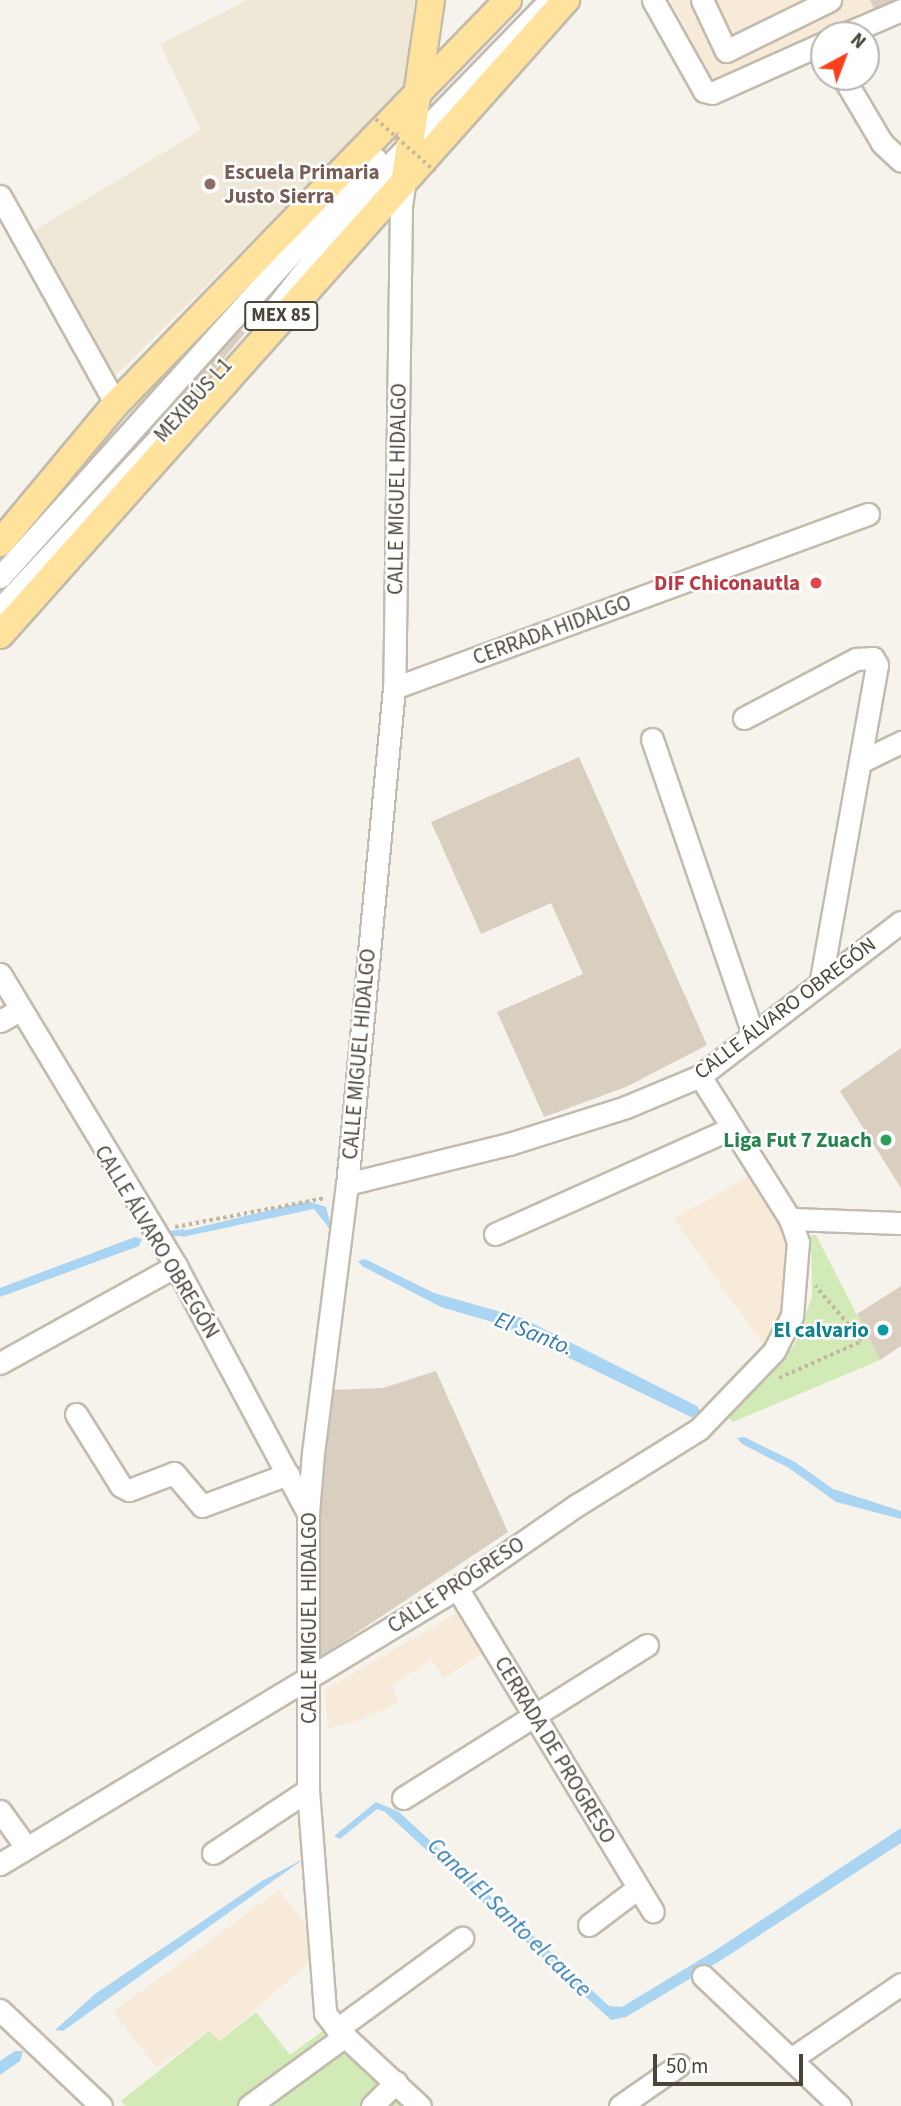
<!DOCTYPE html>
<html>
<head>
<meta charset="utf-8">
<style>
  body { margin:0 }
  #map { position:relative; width:901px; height:2106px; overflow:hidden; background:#f6f3ec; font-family:"Source Sans 3",sans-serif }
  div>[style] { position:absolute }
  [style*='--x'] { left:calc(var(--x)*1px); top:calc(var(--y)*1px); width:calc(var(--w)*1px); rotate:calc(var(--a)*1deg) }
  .commercial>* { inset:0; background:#f7ead8 }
  .education>* { inset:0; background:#efe8d6 }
  .green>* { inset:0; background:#d2eab5 }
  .water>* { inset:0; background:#a9d4f2 }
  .stream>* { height:6px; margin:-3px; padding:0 3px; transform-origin:3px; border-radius:3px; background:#a9d4f2 }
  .building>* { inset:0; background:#d8cfc1; transform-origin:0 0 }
  .path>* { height:3.5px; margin-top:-1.75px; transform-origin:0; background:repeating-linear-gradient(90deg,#c4b79f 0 3.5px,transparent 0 7px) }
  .roads { filter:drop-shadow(2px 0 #c2bbae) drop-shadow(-2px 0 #c2bbae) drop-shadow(0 2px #c2bbae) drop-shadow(0 -2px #c2bbae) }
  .minor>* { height:21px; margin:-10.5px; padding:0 10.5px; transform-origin:10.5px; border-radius:10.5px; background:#fff }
  .major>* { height:26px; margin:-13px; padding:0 13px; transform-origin:13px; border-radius:13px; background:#ffe39c }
  .path-bridge>* { height:3.5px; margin-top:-1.75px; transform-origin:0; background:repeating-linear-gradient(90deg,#c4b79f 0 3.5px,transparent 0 7px) }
  .dots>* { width:19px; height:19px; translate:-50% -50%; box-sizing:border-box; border:4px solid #fff; border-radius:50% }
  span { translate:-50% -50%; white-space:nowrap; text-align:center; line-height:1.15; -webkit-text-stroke:5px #fff; paint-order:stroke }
  .shield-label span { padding:2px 5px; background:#fff; border:2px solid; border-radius:5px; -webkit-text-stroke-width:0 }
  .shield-label { font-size:19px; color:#4b4439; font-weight:700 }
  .education-label { font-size:21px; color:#785e54; font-weight:700 }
  .left { translate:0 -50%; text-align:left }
  .street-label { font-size:21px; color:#4b4439 }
  .health-label { font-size:21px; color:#be3a42; font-weight:700 }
  .right { translate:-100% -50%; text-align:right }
  .leisure-label { font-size:21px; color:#27864d; font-weight:700 }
  .culture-label { font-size:21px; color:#0d838f; font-weight:700 }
  .water-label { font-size:23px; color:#2e7ab2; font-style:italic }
  .north { position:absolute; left:810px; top:21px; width:70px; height:70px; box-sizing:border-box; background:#fff; border:2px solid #b7b4b0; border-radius:50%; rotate:41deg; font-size:19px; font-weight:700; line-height:28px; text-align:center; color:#4b4439 }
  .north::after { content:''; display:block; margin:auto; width:24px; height:32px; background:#fc3f1d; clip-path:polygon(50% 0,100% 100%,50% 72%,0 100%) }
  .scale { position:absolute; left:653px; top:2054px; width:150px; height:32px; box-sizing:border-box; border:4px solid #4b4439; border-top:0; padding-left:9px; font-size:21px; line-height:24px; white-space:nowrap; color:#4b4439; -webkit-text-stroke:5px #fff; paint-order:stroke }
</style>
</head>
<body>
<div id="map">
  <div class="commercial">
    <div style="clip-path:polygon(671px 0,901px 0,901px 1px,717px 89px)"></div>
    <div style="clip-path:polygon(751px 1175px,791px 1231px,781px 1321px,767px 1350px,674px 1219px)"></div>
    <div style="clip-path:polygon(458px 1612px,485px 1652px,444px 1678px,431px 1660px,391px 1685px,399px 1702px,355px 1722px,328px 1728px,325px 1690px)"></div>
    <div style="clip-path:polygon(279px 1890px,316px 1938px,316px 1956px,220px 2041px,209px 2031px,157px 2068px,113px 2012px)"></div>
  </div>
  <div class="education">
    <div style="clip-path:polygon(247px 0,414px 0,407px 87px,113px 378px,35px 230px,201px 130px,160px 44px)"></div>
  </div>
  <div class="green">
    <div style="clip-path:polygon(811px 1235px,816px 1235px,880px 1360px,733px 1422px,728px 1418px,794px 1346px,812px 1297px)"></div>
    <div style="clip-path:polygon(256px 2012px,290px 2055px,332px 2024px,423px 2106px,126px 2106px,121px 2101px,209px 2031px,220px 2041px)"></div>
  </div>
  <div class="water">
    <div style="clip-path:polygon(308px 1201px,326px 1207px,333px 1233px,314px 1209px,182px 1237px,175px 1233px)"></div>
    <div style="clip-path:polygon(135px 1237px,142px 1239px,139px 1246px,0 1297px,0 1288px)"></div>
    <div style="clip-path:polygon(365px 1259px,434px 1293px,522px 1318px,697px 1406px,703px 1416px,691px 1417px,499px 1324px,441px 1307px,362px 1266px,358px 1261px)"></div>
    <div style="clip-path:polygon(744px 1437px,795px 1462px,833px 1489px,901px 1511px,901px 1519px,836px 1502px,789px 1468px,742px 1444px,737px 1438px)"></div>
    <div style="clip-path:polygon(376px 1802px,399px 1812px,609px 2006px,622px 2007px,716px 1950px,901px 1828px,901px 1843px,723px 1959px,626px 2017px,611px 2020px,385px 1812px,377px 1809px,340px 1839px,334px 1836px)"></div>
    <div style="clip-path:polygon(305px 1858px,63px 2031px,55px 2030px,95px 1994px,262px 1881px)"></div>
    <div style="clip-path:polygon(15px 2051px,23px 2051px,20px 2061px,0 2075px,0 2061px)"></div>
  </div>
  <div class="stream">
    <div style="--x:171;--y:1234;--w:12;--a:-9"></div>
  </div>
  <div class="building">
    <div style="clip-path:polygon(870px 0,901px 0,876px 13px)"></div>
    <div style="left:232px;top:322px;width:17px;height:87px;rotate:40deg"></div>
    <div style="clip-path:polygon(579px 757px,707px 1045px,626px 1087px,544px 1117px,497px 1012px,583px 974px,551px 903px,481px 934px,431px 822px)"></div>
    <div style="clip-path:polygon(901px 1048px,901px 1188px,840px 1091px)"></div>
    <div style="clip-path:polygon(901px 1286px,901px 1346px,880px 1360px,857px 1314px)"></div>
    <div style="clip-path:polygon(436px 1371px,508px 1532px,313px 1662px,315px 1532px,329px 1390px,383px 1388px)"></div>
  </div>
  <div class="path">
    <div style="--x:175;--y:1227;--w:153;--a:-10.9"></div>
    <div style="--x:779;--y:1378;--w:91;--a:-24"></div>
    <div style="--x:862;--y:1341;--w:72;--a:-130.5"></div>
  </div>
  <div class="roads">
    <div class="minor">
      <div style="--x:653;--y:0;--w:104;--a:60.7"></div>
      <div style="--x:704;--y:91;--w:8;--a:14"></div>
      <div style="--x:712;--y:93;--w:123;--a:-24.1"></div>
      <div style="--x:702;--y:0;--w:56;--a:64.8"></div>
      <div style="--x:726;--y:51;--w:116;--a:-26.1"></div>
      <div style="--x:843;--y:35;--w:63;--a:-23.3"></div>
      <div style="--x:843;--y:77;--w:77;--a:59.4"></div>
      <div style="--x:882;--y:143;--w:26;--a:43"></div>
      <div style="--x:405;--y:178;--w:28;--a:98"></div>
      <div style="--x:401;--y:206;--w:482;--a:90.8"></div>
      <div style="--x:394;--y:688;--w:498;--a:95.4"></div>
      <div style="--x:347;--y:1184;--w:271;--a:97.2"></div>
      <div style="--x:313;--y:1453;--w:60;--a:94.8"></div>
      <div style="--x:308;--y:1513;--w:277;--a:90"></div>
      <div style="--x:308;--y:1790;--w:224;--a:85.6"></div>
      <div style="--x:325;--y:2013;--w:20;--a:53"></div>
      <div style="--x:337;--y:2029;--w:113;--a:42.9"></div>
      <div style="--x:0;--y:196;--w:238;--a:60.9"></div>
      <div style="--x:273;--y:311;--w:166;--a:-52.1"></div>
      <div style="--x:375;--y:180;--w:250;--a:-45.8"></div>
      <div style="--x:0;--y:577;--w:562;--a:-48.03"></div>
      <div style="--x:0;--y:609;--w:229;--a:-47.1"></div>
      <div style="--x:394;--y:688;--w:505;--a:-20.16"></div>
      <div style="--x:744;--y:718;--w:127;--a:-27.8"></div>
      <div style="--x:856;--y:659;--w:17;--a:-3"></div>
      <div style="--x:873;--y:658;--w:8;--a:60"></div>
      <div style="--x:877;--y:665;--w:319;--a:100.1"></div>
      <div style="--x:652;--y:739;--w:312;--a:71.1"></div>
      <div style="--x:860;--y:762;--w:46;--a:-26"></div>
      <div style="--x:0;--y:974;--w:341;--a:58.9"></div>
      <div style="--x:176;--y:1266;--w:280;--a:61.9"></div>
      <div style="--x:0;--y:1021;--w:23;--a:-29"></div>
      <div style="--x:347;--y:1184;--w:167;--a:-13.9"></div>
      <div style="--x:509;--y:1144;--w:123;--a:-17.5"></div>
      <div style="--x:626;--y:1107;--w:80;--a:-22.7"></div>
      <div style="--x:700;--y:1076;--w:253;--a:-37.5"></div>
      <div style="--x:790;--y:1219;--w:111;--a:2.1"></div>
      <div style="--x:495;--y:1234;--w:260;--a:-24.1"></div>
      <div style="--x:0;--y:1363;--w:201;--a:-28.9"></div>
      <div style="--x:76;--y:1414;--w:85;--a:58"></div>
      <div style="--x:121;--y:1486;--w:9;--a:27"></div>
      <div style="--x:129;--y:1490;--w:48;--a:-20.7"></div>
      <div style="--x:174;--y:1473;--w:43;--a:49.7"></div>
      <div style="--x:202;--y:1506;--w:92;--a:-20.4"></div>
      <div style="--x:457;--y:1588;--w:378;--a:58.8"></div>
      <div style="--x:403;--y:1798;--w:288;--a:-32.1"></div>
      <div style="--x:0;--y:1811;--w:44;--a:54.2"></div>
      <div style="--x:213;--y:1853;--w:114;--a:-33.6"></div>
      <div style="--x:0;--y:1864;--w:534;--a:-31.13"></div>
      <div style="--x:457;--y:1588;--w:146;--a:-34.7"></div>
      <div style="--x:577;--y:1505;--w:144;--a:-31.9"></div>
      <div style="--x:699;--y:1429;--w:108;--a:-46.1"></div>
      <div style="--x:774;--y:1351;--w:39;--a:-63"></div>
      <div style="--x:792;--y:1316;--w:74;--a:-85.4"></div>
      <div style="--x:798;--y:1242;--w:24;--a:-109"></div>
      <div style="--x:790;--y:1219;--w:169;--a:-122.2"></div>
      <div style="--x:589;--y:1925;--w:61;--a:-37.1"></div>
      <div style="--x:703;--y:1976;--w:189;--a:43.5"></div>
      <div style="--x:0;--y:2010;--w:139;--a:43.5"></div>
      <div style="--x:337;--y:2029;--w:155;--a:-36.1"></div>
      <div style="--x:791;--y:2059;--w:133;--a:-34.3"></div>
      <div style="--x:249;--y:2106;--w:119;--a:-36.1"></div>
      <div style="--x:372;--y:2106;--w:34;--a:-45"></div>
      <div style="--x:620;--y:2106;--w:72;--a:-34.8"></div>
    </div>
    <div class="major">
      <div style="--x:405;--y:178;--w:180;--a:-81.7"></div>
      <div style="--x:0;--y:543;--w:181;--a:-50.2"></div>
      <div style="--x:116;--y:404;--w:563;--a:-45.86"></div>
      <div style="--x:0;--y:635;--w:851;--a:-48.29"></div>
    </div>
  </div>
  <div class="path-bridge">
    <div style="--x:376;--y:119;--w:79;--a:41.4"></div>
  </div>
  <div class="dots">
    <div style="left:210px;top:184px;background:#8d6e63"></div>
    <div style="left:816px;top:583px;background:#e0444e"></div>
    <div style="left:886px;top:1140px;background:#2e9e5b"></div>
    <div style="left:883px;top:1330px;background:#0f9aa8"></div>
  </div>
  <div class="shield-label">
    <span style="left:281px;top:316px">MEX 85</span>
  </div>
  <div class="education-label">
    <span class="left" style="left:224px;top:184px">Escuela Primaria<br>Justo Sierra</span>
  </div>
  <div class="street-label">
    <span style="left:193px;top:400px;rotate:-48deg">MEXIBÚS L1</span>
    <span style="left:397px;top:489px;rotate:-89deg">CALLE MIGUEL HIDALGO</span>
    <span style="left:552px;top:630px;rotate:-20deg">CERRADA HIDALGO</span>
    <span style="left:785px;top:1008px;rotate:-37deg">CALLE ÁLVARO OBREGÓN</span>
    <span style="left:359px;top:1054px;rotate:-85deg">CALLE MIGUEL HIDALGO</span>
    <span style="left:157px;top:1242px;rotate:59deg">CALLE ÁLVARO OBREGÓN</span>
    <span style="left:456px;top:1585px;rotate:-33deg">CALLE PROGRESO</span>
    <span style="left:309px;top:1618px;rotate:-90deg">CALLE MIGUEL HIDALGO</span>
    <span style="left:555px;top:1750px;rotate:59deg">CERRADA DE PROGRESO</span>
  </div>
  <div class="health-label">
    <span class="right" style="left:800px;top:583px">DIF Chiconautla</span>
  </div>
  <div class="leisure-label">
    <span class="right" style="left:872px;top:1140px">Liga Fut 7 Zuach</span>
  </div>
  <div class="culture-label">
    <span class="right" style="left:869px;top:1330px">El calvario</span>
  </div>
  <div class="water-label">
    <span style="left:534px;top:1334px;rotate:22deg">El Santo.</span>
    <span style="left:509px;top:1918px;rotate:44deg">Canal El Santo el cauce</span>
  </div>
  <div class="north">N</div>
  <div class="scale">50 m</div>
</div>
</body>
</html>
